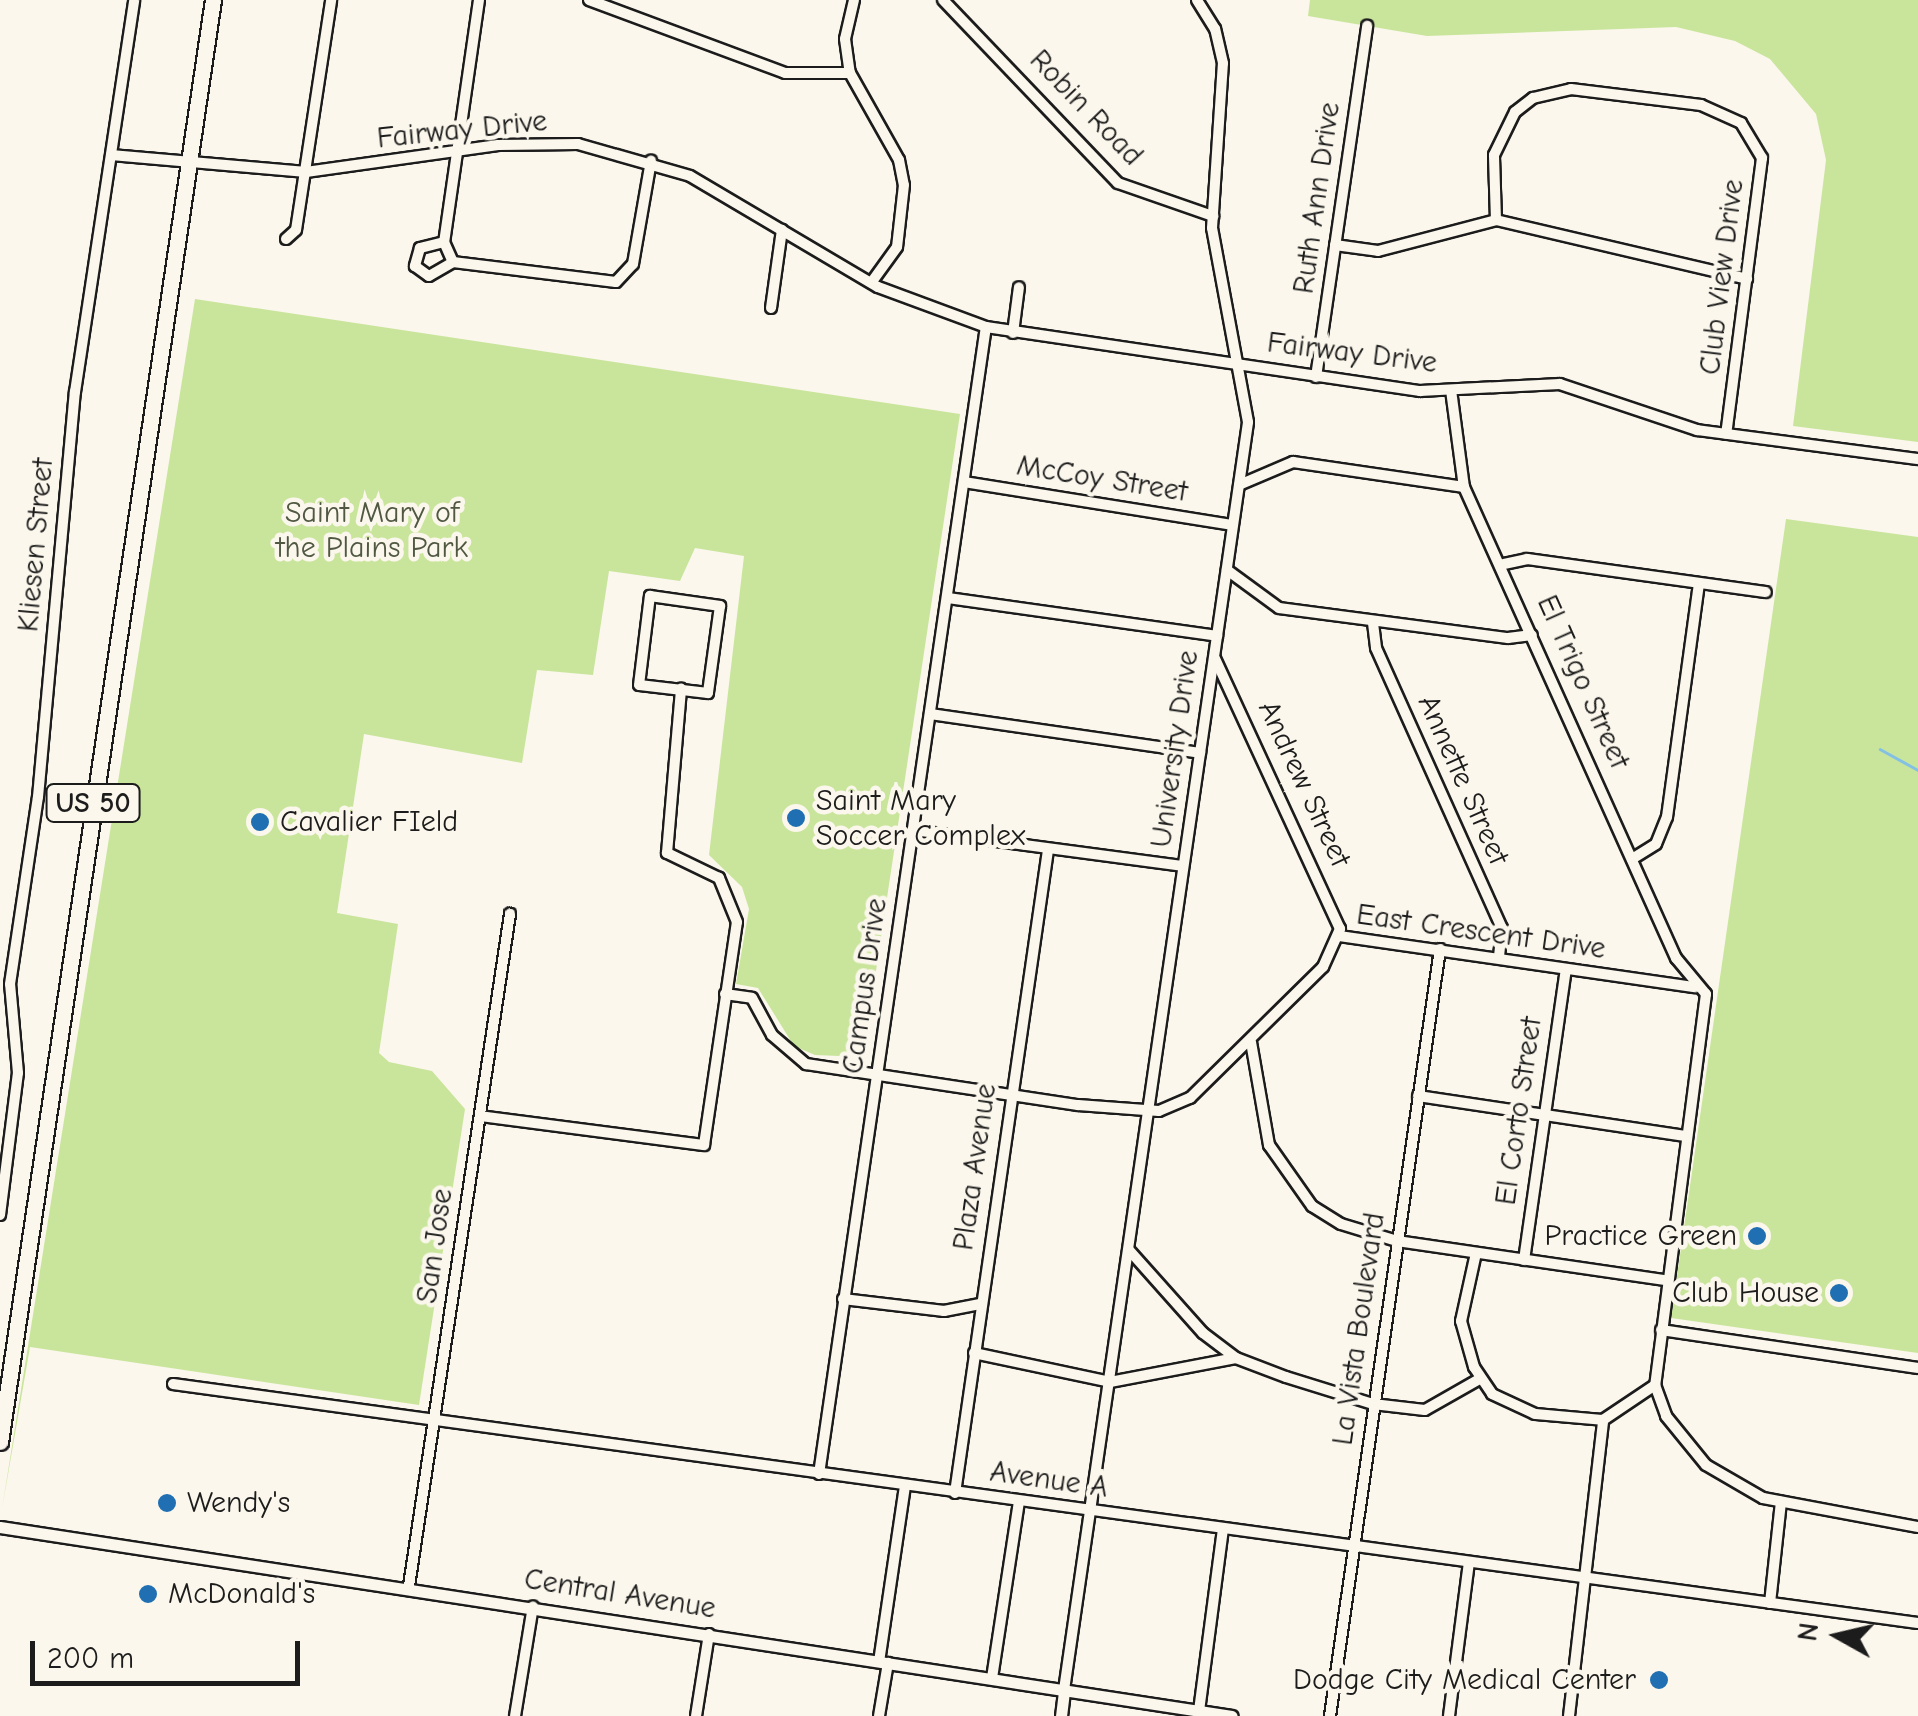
<!DOCTYPE html>
<html>
<head>
<meta charset="utf-8">
<style>
  body { margin:0 }
  #map { position:relative; width:1918px; height:1716px; overflow:hidden; background:#fbf7ec; font-family:"Comic Neue",sans-serif }
  div>[style] { position:absolute }
  [style*='--x'] { left:calc(var(--x)*1px); top:calc(var(--y)*1px); width:calc(var(--w)*1px); rotate:calc(var(--a)*1deg) }
  .green>* { inset:0; background:#c9e59c }
  .stream>* { height:2.5px; margin:-1.25px; padding:0 1.25px; transform-origin:1.25px; border-radius:1.25px; background:#84c0e4 }
  .roads { filter:drop-shadow(2px 0 #1c1c1c) drop-shadow(-2px 0 #1c1c1c) drop-shadow(0 2px #1c1c1c) drop-shadow(0 -2px #1c1c1c) }
  .minor>* { height:10px; margin:-5px; padding:0 5px; transform-origin:5px; border-radius:5px; background:#fbf7ec }
  .tertiary>* { height:11px; margin:-5.5px; padding:0 5.5px; transform-origin:5.5px; border-radius:5.5px; background:#fbf7ec }
  .trunk>* { height:15px; margin:-7.5px; padding:0 7.5px; transform-origin:7.5px; border-radius:7.5px; background:#fbf7ec }
  .dots>* { width:28px; height:28px; translate:-50% -50%; box-sizing:border-box; border:5px solid #fbf7ec; border-radius:50% }
  span { translate:-50% -50%; white-space:nowrap; text-align:center; line-height:1.15; -webkit-text-stroke:9px #fbf7ec; paint-order:stroke }
  .shield-label span { padding:2px 8px; background:#fbf7ec; border:2px solid; border-radius:8px; -webkit-text-stroke-width:0 }
  .shield-label { font-size:28px; color:#1c1c1c; font-weight:700 }
  .street-label { font-size:30px; color:#1c1c1c }
  .park-label { font-size:30px; color:#505842 }
  .poi-label { font-size:30px; color:#1c1c1c }
  .left { translate:0 -50%; text-align:left }
  .right { translate:-100% -50%; text-align:right }
  .north { position:absolute; left:1788px; top:1586px; width:100px; height:100px; -webkit-text-stroke:8px #fbf7ec; paint-order:stroke; rotate:278deg; font-size:28px; font-weight:700; line-height:40px; text-align:center; color:#1c1c1c }
  .north::after { content:''; display:block; margin:auto; width:35px; height:45px; background:#1c1c1c; clip-path:polygon(50% 0,100% 100%,50% 72%,0 100%) }
  .scale { position:absolute; left:30px; top:1641px; width:270px; height:45px; box-sizing:border-box; border:5px solid #1c1c1c; border-top:0; padding-left:12px; font-size:30px; line-height:35px; white-space:nowrap; color:#1c1c1c; -webkit-text-stroke:8px #fbf7ec; paint-order:stroke }
</style>
</head>
<body>
<div id="map">
  <div class="green">
    <div style="clip-path:polygon(1310px 0,1918px 0,1918px 442px,1793px 426px,1826px 160px,1816px 114px,1770px 59px,1735px 41px,1676px 27px,1427px 36px,1308px 16px)"></div>
    <div style="clip-path:polygon(195px 299px,960px 414px,863px 1057px,815px 1055px,794px 1046px,758px 988px,736px 984px,749px 909px,742px 887px,709px 855px,744px 556px,695px 548px,680px 581px,609px 571px,593px 675px,537px 670px,522px 763px,364px 734px,337px 913px,398px 924px,379px 1053px,389px 1062px,432px 1071px,465px 1109px,419px 1405px,30px 1347px,2px 1509px)"></div>
    <div style="clip-path:polygon(1786px 519px,1918px 537px,1918px 1353px,1671px 1318px)"></div>
  </div>
  <div class="stream">
    <div style="--x:1880;--y:749;--w:43;--a:28.9"></div>
  </div>
  <div class="roads">
    <div class="minor">
      <div style="--x:479;--y:0;--w:245;--a:98.2"></div>
      <div style="--x:444;--y:242;--w:22;--a:66"></div>
      <div style="--x:453;--y:262;--w:164;--a:7"></div>
      <div style="--x:616;--y:282;--w:25;--a:-47"></div>
      <div style="--x:633;--y:264;--w:105;--a:-80.1"></div>
      <div style="--x:589;--y:0;--w:209;--a:20.4"></div>
      <div style="--x:785;--y:73;--w:65;--a:0"></div>
      <div style="--x:854;--y:0;--w:40;--a:103"></div>
      <div style="--x:845;--y:39;--w:34;--a:82"></div>
      <div style="--x:850;--y:73;--w:100;--a:60.6"></div>
      <div style="--x:899;--y:160;--w:25;--a:79"></div>
      <div style="--x:904;--y:185;--w:62;--a:96.4"></div>
      <div style="--x:897;--y:247;--w:44;--a:125.8"></div>
      <div style="--x:943;--y:0;--w:253;--a:46.3"></div>
      <div style="--x:1118;--y:183;--w:101;--a:19.2"></div>
      <div style="--x:111;--y:155;--w:196;--a:5"></div>
      <div style="--x:306;--y:172;--w:194;--a:-8"></div>
      <div style="--x:498;--y:145;--w:80;--a:-0.7"></div>
      <div style="--x:578;--y:144;--w:116;--a:15.9"></div>
      <div style="--x:690;--y:176;--w:218;--a:30.6"></div>
      <div style="--x:878;--y:287;--w:115;--a:20.3"></div>
      <div style="--x:986;--y:327;--w:439;--a:8.4"></div>
      <div style="--x:1420;--y:391;--w:140;--a:-2.9"></div>
      <div style="--x:1560;--y:384;--w:145;--a:18.6"></div>
      <div style="--x:1697;--y:430;--w:223;--a:7.5"></div>
      <div style="--x:1496;--y:220;--w:65;--a:-91.8"></div>
      <div style="--x:1494;--y:155;--w:48;--a:-64"></div>
      <div style="--x:1515;--y:112;--w:23;--a:-38"></div>
      <div style="--x:1533;--y:98;--w:39;--a:-13"></div>
      <div style="--x:1571;--y:89;--w:131;--a:7"></div>
      <div style="--x:1701;--y:105;--w:44;--a:24.2"></div>
      <div style="--x:1741;--y:123;--w:41;--a:59"></div>
      <div style="--x:1762;--y:158;--w:278;--a:97.4"></div>
      <div style="--x:286;--y:239;--w:13;--a:-42"></div>
      <div style="--x:296;--y:230;--w:233;--a:-81.3"></div>
      <div style="--x:444;--y:242;--w:25;--a:166"></div>
      <div style="--x:420;--y:248;--w:19;--a:106"></div>
      <div style="--x:415;--y:266;--w:17;--a:36"></div>
      <div style="--x:429;--y:276;--w:28;--a:-30"></div>
      <div style="--x:1335;--y:245;--w:43;--a:7.9"></div>
      <div style="--x:1378;--y:251;--w:122;--a:-14.7"></div>
      <div style="--x:1496;--y:220;--w:258;--a:13.2"></div>
      <div style="--x:771;--y:308;--w:79;--a:-82"></div>
      <div style="--x:1013;--y:333;--w:46;--a:-82.6"></div>
      <div style="--x:1316;--y:377;--w:355;--a:-81.7"></div>
      <div style="--x:1451;--y:390;--w:98;--a:82.4"></div>
      <div style="--x:1464;--y:487;--w:517;--a:65.77"></div>
      <div style="--x:1676;--y:958;--w:47;--a:50.2"></div>
      <div style="--x:1706;--y:994;--w:394;--a:97.4"></div>
      <div style="--x:1655;--y:1385;--w:33;--a:70"></div>
      <div style="--x:1666;--y:1416;--w:63;--a:50.8"></div>
      <div style="--x:1706;--y:1465;--w:66;--a:30.1"></div>
      <div style="--x:1763;--y:1498;--w:158;--a:10.6"></div>
      <div style="--x:964;--y:482;--w:271;--a:9.1"></div>
      <div style="--x:1239;--y:485;--w:59;--a:-23.1"></div>
      <div style="--x:1293;--y:462;--w:173;--a:8.3"></div>
      <div style="--x:1504;--y:564;--w:24;--a:-12"></div>
      <div style="--x:1527;--y:559;--w:241;--a:7.9"></div>
      <div style="--x:1227;--y:570;--w:64;--a:36.2"></div>
      <div style="--x:1279;--y:608;--w:231;--a:7.5"></div>
      <div style="--x:1508;--y:638;--w:24;--a:-7"></div>
      <div style="--x:650;--y:596;--w:71;--a:8.1"></div>
      <div style="--x:720;--y:606;--w:88;--a:97.9"></div>
      <div style="--x:708;--y:693;--w:69;--a:-173.4"></div>
      <div style="--x:639;--y:685;--w:90;--a:-83"></div>
      <div style="--x:948;--y:598;--w:272;--a:8"></div>
      <div style="--x:1373;--y:623;--w:25;--a:83"></div>
      <div style="--x:1376;--y:648;--w:307;--a:65.8"></div>
      <div style="--x:1502;--y:928;--w:30;--a:96"></div>
      <div style="--x:930;--y:714;--w:273;--a:8.2"></div>
      <div style="--x:913;--y:830;--w:272;--a:7.6"></div>
      <div style="--x:1632;--y:859;--w:28;--a:-32"></div>
      <div style="--x:1656;--y:844;--w:29;--a:-68"></div>
      <div style="--x:1667;--y:817;--w:236;--a:-82.2"></div>
      <div style="--x:1339;--y:936;--w:360;--a:8.2"></div>
      <div style="--x:725;--y:994;--w:27;--a:8"></div>
      <div style="--x:752;--y:998;--w:42;--a:61.6"></div>
      <div style="--x:772;--y:1035;--w:45;--a:40.5"></div>
      <div style="--x:806;--y:1064;--w:275;--a:8.6"></div>
      <div style="--x:1078;--y:1105;--w:81;--a:4.2"></div>
      <div style="--x:1159;--y:1111;--w:34;--a:-23"></div>
      <div style="--x:1190;--y:1098;--w:187;--a:-44.6"></div>
      <div style="--x:1323;--y:967;--w:42;--a:-65.9"></div>
      <div style="--x:1340;--y:929;--w:298;--a:-114.8"></div>
      <div style="--x:1251;--y:1042;--w:105;--a:80.1"></div>
      <div style="--x:1269;--y:1145;--w:75;--a:54.8"></div>
      <div style="--x:1312;--y:1206;--w:34;--a:32"></div>
      <div style="--x:1341;--y:1224;--w:59;--a:16.9"></div>
      <div style="--x:1397;--y:1241;--w:271;--a:8.3"></div>
      <div style="--x:1418;--y:1096;--w:272;--a:8.5"></div>
      <div style="--x:480;--y:1116;--w:226;--a:7.4"></div>
      <div style="--x:704;--y:1145;--w:225;--a:-81.6"></div>
      <div style="--x:737;--y:922;--w:48;--a:-112.2"></div>
      <div style="--x:719;--y:878;--w:58;--a:-154.3"></div>
      <div style="--x:667;--y:853;--w:165;--a:-85.1"></div>
      <div style="--x:0;--y:1215;--w:143;--a:-82.8"></div>
      <div style="--x:18;--y:1073;--w:89;--a:-95.1"></div>
      <div style="--x:10;--y:984;--w:189;--a:-81.5"></div>
      <div style="--x:38;--y:797;--w:407;--a:-84.8"></div>
      <div style="--x:75;--y:392;--w:396;--a:-81.4"></div>
      <div style="--x:1129;--y:1250;--w:111;--a:48.3"></div>
      <div style="--x:1203;--y:1333;--w:41;--a:37.1"></div>
      <div style="--x:1236;--y:1358;--w:53;--a:20.8"></div>
      <div style="--x:1286;--y:1377;--w:91;--a:17.2"></div>
      <div style="--x:1373;--y:1404;--w:52;--a:6.6"></div>
      <div style="--x:1425;--y:1410;--w:64;--a:-29.7"></div>
      <div style="--x:1476;--y:1253;--w:70;--a:102.4"></div>
      <div style="--x:1461;--y:1321;--w:48;--a:74.2"></div>
      <div style="--x:1474;--y:1367;--w:32;--a:56"></div>
      <div style="--x:1492;--y:1394;--w:47;--a:24.9"></div>
      <div style="--x:1535;--y:1414;--w:68;--a:5"></div>
      <div style="--x:1524;--y:1260;--w:293;--a:-81.8"></div>
      <div style="--x:843;--y:1299;--w:102;--a:6.8"></div>
      <div style="--x:944;--y:1311;--w:38;--a:-11"></div>
      <div style="--x:1661;--y:1330;--w:260;--a:8.4"></div>
      <div style="--x:974;--y:1353;--w:139;--a:12"></div>
      <div style="--x:1110;--y:1382;--w:128;--a:-10.8"></div>
      <div style="--x:173;--y:1384;--w:1761;--a:7.8"></div>
      <div style="--x:1603;--y:1420;--w:63;--a:-33.9"></div>
      <div style="--x:819;--y:1474;--w:1159;--a:-81.72"></div>
      <div style="--x:955;--y:1493;--w:650;--a:-81.77"></div>
      <div style="--x:409;--y:1586;--w:680;--a:-81.45"></div>
      <div style="--x:1770;--y:1603;--w:102;--a:-83.8"></div>
      <div style="--x:879;--y:1662;--w:178;--a:-81.6"></div>
      <div style="--x:992;--y:1678;--w:178;--a:-81.3"></div>
      <div style="--x:1064;--y:1690;--w:1281;--a:-81.74"></div>
      <div style="--x:1248;--y:422;--w:197;--a:-100.5"></div>
      <div style="--x:1212;--y:228;--w:165;--a:-86.2"></div>
      <div style="--x:1223;--y:63;--w:35;--a:-103"></div>
      <div style="--x:1215;--y:29;--w:34;--a:-122"></div>
      <div style="--x:1199;--y:1711;--w:184;--a:-82.5"></div>
      <div style="--x:515;--y:1716;--w:111;--a:-80.7"></div>
      <div style="--x:696;--y:1716;--w:83;--a:-81"></div>
      <div style="--x:879;--y:1716;--w:54;--a:-80.4"></div>
      <div style="--x:1330;--y:1716;--w:775;--a:-81.84"></div>
      <div style="--x:1449;--y:1716;--w:155;--a:-82.6"></div>
      <div style="--x:1569;--y:1716;--w:298;--a:-83.4"></div>
    </div>
    <div class="tertiary">
      <div style="--x:0;--y:1527;--w:1246;--a:8.72"></div>
      <div style="--x:1061;--y:1716;--w:26;--a:-83"></div>
    </div>
    <div class="trunk">
      <div style="--x:0;--y:1442;--w:1458;--a:-81.6"></div>
    </div>
  </div>
  <div class="dots">
    <div style="left:796px;top:818px;background:#1f6fb2"></div>
    <div style="left:260px;top:822px;background:#1f6fb2"></div>
    <div style="left:1757px;top:1236px;background:#1f6fb2"></div>
    <div style="left:1839px;top:1293px;background:#1f6fb2"></div>
    <div style="left:167px;top:1503px;background:#1f6fb2"></div>
    <div style="left:148px;top:1594px;background:#1f6fb2"></div>
    <div style="left:1659px;top:1680px;background:#1f6fb2"></div>
  </div>
  <div class="shield-label">
    <span style="left:93px;top:803px">US 50</span>
  </div>
  <div class="street-label">
    <span style="left:1086px;top:108px;rotate:46deg">Robin Road</span>
    <span style="left:462px;top:130px;rotate:-6deg">Fairway Drive</span>
    <span style="left:1317px;top:198px;rotate:-82deg">Ruth Ann Drive</span>
    <span style="left:1722px;top:277px;rotate:-83deg">Club View Drive</span>
    <span style="left:1352px;top:353px;rotate:7deg">Fairway Drive</span>
    <span style="left:1102px;top:479px;rotate:9deg">McCoy Street</span>
    <span style="left:36px;top:545px;rotate:-85deg">Kliesen Street</span>
    <span style="left:1583px;top:682px;rotate:66deg">El Trigo Street</span>
    <span style="left:1175px;top:749px;rotate:-82deg">University Drive</span>
    <span style="left:1463px;top:780px;rotate:66deg">Annette Street</span>
    <span style="left:1304px;top:784px;rotate:65deg">Andrew Street</span>
    <span style="left:1481px;top:932px;rotate:8deg">East Crescent Drive</span>
    <span style="left:865px;top:986px;rotate:-82deg">Campus Drive</span>
    <span style="left:1519px;top:1111px;rotate:-82deg">El Corto Street</span>
    <span style="left:975px;top:1167px;rotate:-82deg">Plaza Avenue</span>
    <span style="left:435px;top:1246px;rotate:-82deg">San Jose</span>
    <span style="left:1359px;top:1329px;rotate:-82deg">La Vista Boulevard</span>
    <span style="left:1049px;top:1480px;rotate:8deg">Avenue A</span>
    <span style="left:620px;top:1594px;rotate:9deg">Central Avenue</span>
  </div>
  <div class="park-label">
    <span style="left:372px;top:530px">Saint Mary of<br>the Plains Park</span>
  </div>
  <div class="poi-label">
    <span class="left" style="left:816px;top:818px">Saint Mary<br>Soccer Complex</span>
    <span class="left" style="left:280px;top:822px">Cavalier FIeld</span>
    <span class="right" style="left:1737px;top:1236px">Practice Green</span>
    <span class="right" style="left:1819px;top:1293px">Club House</span>
    <span class="left" style="left:187px;top:1503px">Wendy's</span>
    <span class="left" style="left:168px;top:1594px">McDonald's</span>
    <span class="right" style="left:1636px;top:1680px">Dodge City Medical Center</span>
  </div>
  <div class="north">N</div>
  <div class="scale">200 m</div>
</div>
</body>
</html>
